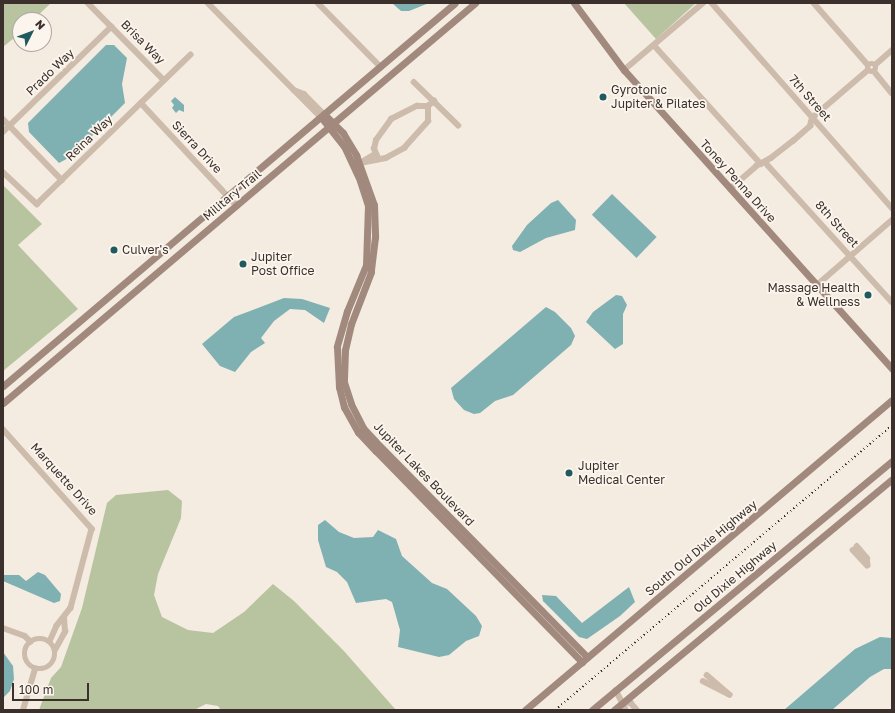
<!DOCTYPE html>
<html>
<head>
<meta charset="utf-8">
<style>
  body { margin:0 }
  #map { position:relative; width:895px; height:713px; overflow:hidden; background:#f4ebe1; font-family:"Golos Text",sans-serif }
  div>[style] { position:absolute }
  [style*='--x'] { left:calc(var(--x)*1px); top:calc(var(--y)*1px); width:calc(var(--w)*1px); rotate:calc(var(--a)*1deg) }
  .green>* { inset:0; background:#b8c4a0 }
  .water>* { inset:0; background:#7fb0b2; transform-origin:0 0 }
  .street>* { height:5.5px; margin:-2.75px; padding:0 2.75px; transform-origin:2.75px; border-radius:2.75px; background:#cdbbac }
  .street>.ring { margin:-2.75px; padding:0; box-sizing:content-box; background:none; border:5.5px solid #cdbbac; border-radius:50% }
  .secondary>* { height:7px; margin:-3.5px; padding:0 3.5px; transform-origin:3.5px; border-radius:3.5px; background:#a18a7d }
  .rail>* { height:1.5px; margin-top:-0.75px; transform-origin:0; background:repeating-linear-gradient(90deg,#3b302b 0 1px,transparent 0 4px) }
  .dots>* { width:11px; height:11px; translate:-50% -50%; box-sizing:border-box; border:2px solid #fbf5ee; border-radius:50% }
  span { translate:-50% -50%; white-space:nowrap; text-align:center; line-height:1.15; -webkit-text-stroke:3.5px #fbf5ee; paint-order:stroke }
  .street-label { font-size:12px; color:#3b302b }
  .poi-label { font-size:12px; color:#3b302b }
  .left { translate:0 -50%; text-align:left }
  .right { translate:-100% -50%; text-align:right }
  .frame { position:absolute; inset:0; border:4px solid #3b302b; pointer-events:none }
  .north { position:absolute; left:12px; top:12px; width:40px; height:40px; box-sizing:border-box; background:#fbf5ee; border:1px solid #aea6a0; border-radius:50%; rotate:48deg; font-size:11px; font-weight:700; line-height:16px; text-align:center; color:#3b302b }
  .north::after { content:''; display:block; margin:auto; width:14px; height:18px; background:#1f5a5e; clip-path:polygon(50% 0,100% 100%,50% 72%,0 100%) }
  .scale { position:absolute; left:12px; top:683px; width:77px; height:18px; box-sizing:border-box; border:2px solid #3b302b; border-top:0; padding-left:5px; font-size:12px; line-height:14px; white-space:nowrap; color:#3b302b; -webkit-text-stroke:3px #fbf5ee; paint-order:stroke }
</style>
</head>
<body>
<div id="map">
  <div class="green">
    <div style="clip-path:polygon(3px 3px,51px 3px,33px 20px,20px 20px,20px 33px,3px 47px)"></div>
    <div style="clip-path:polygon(624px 3px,696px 3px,656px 39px)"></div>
    <div style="clip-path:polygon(3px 185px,42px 224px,18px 245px,78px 309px,3px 371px)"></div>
    <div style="clip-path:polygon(168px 490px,182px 501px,181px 518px,158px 574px,154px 595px,162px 617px,188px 630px,213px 633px,244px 612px,273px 584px,294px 601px,343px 650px,396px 710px,221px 710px,218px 706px,206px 704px,194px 710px,39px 710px,51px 678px,61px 667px,82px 608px,107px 503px,116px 495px)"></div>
  </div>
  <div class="water">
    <div style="clip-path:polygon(392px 3px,429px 3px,409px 11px,401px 11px)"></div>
    <div style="clip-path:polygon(106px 45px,114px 45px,127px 58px,122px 84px,125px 103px,72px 156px,59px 163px,29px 132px,28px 123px)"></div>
    <div style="clip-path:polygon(175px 97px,184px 105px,184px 112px,179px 110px,176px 113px,172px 108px,174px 105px,171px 101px)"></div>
    <div style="left:612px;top:194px;width:62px;height:29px;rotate:44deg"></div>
    <div style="clip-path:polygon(558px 200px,576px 220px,575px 230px,546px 238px,520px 252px,513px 250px,512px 246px,527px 225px,551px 203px)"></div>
    <div style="clip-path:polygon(616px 295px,622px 296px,627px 305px,623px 314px,623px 344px,615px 349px,586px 322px,593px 312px)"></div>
    <div style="clip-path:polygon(284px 298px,302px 299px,330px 308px,324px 323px,305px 310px,290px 309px,274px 321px,261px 338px,265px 343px,251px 352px,235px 372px,220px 366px,202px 344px,234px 317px)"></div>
    <div style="clip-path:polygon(546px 307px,555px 312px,571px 328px,575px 336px,571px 345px,513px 395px,495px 401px,480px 413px,474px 414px,464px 410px,454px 399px,451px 388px)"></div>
    <div style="clip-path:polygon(325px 520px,339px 532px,354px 538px,373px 537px,378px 530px,396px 539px,402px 556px,432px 583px,447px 589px,476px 616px,482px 626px,479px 636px,466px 641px,449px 655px,439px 657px,398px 647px,400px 630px,392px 602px,386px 599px,356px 603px,347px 582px,337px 572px,326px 567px,318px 540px,318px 525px)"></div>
    <div style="clip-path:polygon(38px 572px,45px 575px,61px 594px,60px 601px,54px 603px,3px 581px,3px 575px,19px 575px,26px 581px)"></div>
    <div style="clip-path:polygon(629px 587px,635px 602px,620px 616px,587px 639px,579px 637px,543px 601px,542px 595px,556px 596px,582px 623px)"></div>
    <div style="clip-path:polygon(880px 637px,892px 638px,892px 669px,884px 669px,870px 677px,832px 710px,784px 710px,855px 649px)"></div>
    <div style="clip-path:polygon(3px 652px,13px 666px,14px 679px,10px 691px,3px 698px)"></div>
  </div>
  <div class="street">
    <div style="--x:88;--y:3;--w:108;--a:45.4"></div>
    <div style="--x:208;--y:3;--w:161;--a:45.3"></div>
    <div style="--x:318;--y:3;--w:90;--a:45.5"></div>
    <div style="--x:712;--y:3;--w:273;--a:48.7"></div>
    <div style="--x:814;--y:3;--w:82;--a:48.9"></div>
    <div style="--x:654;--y:45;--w:160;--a:48"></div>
    <div class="ring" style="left:868px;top:64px;width:2.5px;height:2.5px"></div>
    <div style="--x:875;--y:65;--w:23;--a:-41"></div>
    <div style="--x:624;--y:70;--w:104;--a:-40.3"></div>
    <div style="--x:874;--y:71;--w:28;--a:51"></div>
    <div style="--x:414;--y:82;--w:62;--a:44.3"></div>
    <div style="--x:294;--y:90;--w:11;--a:22"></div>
    <div style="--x:304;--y:94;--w:28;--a:45"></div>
    <div style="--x:141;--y:103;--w:141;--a:47"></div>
    <div style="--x:3;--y:119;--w:85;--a:46"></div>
    <div style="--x:3;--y:132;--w:151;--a:-44.2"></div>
    <div style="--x:378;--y:158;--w:10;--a:-114"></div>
    <div style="--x:374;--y:149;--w:9;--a:-77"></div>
    <div style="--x:376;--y:140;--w:26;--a:-54"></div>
    <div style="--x:391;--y:119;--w:29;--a:-27"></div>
    <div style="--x:417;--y:106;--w:11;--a:0"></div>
    <div style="--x:428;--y:106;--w:8;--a:-40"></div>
    <div style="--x:765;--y:162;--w:189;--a:47.8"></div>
    <div style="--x:360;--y:163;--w:26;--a:-11"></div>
    <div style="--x:386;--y:158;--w:21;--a:-29"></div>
    <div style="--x:404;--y:148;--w:36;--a:-48"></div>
    <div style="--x:428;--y:121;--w:15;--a:-90"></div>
    <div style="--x:360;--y:163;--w:17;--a:-31"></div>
    <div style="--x:3;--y:172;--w:47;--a:43.3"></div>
    <div style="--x:37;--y:204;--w:214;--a:-44.2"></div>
    <div style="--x:730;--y:189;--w:35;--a:-41"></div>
    <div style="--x:756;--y:166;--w:17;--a:-28"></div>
    <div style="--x:771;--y:158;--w:28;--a:-38"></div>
    <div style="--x:793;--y:141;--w:23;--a:-41"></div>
    <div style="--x:810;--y:126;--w:8;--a:-76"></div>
    <div style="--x:812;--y:118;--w:74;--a:-40.6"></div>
    <div style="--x:817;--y:285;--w:99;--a:-40.9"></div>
    <div style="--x:3;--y:429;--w:134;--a:48.3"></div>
    <div style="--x:92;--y:529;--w:82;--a:104.9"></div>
    <div style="--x:71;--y:608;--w:23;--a:128"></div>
    <div style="--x:57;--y:626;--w:17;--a:114"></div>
    <div style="--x:857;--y:546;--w:16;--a:50"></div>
    <div style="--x:867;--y:558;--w:7;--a:82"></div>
    <div style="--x:853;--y:550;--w:21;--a:47"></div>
    <div style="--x:3;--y:628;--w:23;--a:20"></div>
    <div style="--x:25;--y:636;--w:8;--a:45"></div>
    <div class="ring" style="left:25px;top:639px;width:24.5px;height:24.5px"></div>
    <div style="--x:55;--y:650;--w:21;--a:-61"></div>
    <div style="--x:65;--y:632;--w:14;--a:-94"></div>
    <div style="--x:707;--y:675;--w:29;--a:41"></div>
    <div style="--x:703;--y:681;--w:30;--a:27"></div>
    <div style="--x:616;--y:690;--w:22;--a:63"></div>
    <div style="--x:623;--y:702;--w:8;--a:7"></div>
    <div style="--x:631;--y:703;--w:9;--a:49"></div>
    <div style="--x:23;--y:710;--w:43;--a:-73.7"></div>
  </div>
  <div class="secondary">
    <div style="--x:574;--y:3;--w:84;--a:53.3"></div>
    <div style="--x:624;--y:70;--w:402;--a:48.1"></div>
    <div style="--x:324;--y:114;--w:27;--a:45"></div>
    <div style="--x:343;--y:133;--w:26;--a:59"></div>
    <div style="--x:356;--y:155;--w:53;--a:70.2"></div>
    <div style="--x:374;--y:205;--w:32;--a:88"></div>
    <div style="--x:375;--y:237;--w:35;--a:97"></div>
    <div style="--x:371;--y:272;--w:56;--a:111"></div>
    <div style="--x:351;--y:324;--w:27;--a:103"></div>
    <div style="--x:345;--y:350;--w:32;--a:92"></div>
    <div style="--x:344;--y:382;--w:23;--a:72"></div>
    <div style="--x:351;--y:404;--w:27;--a:63"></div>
    <div style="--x:363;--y:428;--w:18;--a:47"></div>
    <div style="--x:375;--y:441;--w:303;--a:45.5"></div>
    <div style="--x:321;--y:117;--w:37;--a:52"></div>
    <div style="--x:344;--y:146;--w:38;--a:65"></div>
    <div style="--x:360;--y:181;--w:25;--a:72"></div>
    <div style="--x:368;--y:205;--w:60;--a:91.9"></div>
    <div style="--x:366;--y:265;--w:50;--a:112.4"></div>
    <div style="--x:347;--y:311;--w:37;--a:106"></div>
    <div style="--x:337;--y:347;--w:40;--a:87.1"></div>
    <div style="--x:339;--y:387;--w:21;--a:76"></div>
    <div style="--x:344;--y:407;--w:29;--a:61"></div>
    <div style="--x:358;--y:432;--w:26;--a:47"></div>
    <div style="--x:376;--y:451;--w:295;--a:45.7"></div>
    <div style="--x:3;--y:386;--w:592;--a:-40.28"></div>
    <div style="--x:3;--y:403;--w:619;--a:-40.28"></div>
    <div style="--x:525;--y:710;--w:480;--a:-40.2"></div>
    <div style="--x:592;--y:710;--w:390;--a:-39.7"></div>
    <div style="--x:614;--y:710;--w:361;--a:-39.7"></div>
  </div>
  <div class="rail">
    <div style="--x:555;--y:710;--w:441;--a:-40.2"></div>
  </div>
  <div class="dots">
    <div style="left:603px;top:97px;background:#1f5a5e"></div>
    <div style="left:114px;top:250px;background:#1f5a5e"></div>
    <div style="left:243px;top:264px;background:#1f5a5e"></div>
    <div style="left:868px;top:295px;background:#1f5a5e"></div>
    <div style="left:569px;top:473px;background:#1f5a5e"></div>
  </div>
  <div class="street-label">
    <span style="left:143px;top:42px;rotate:45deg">Brisa Way</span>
    <span style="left:50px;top:72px;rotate:-44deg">Prado Way</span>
    <span style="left:810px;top:98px;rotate:49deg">7th Street</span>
    <span style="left:89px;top:138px;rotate:-44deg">Reina Way</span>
    <span style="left:197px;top:147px;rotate:47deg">Sierra Drive</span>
    <span style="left:738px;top:181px;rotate:48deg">Toney Penna Drive</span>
    <span style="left:232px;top:195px;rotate:-40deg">Military Trail</span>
    <span style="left:837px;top:224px;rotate:48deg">8th Street</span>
    <span style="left:424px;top:474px;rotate:46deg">Jupiter Lakes Boulevard</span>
    <span style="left:64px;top:479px;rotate:48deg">Marquette Drive</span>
    <span style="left:701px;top:548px;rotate:-40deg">South Old Dixie Highway</span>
    <span style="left:735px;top:577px;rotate:-40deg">Old Dixie Highway</span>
  </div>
  <div class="poi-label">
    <span class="left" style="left:611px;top:97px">Gyrotonic<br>Jupiter &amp; Pilates</span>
    <span class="left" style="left:122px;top:250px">Culver's</span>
    <span class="left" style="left:251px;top:264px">Jupiter<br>Post Office</span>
    <span class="right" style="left:860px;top:295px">Massage Health<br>&amp; Wellness</span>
    <span class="left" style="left:578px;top:473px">Jupiter<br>Medical Center</span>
  </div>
  <div class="frame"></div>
  <div class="north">N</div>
  <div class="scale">100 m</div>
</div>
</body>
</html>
